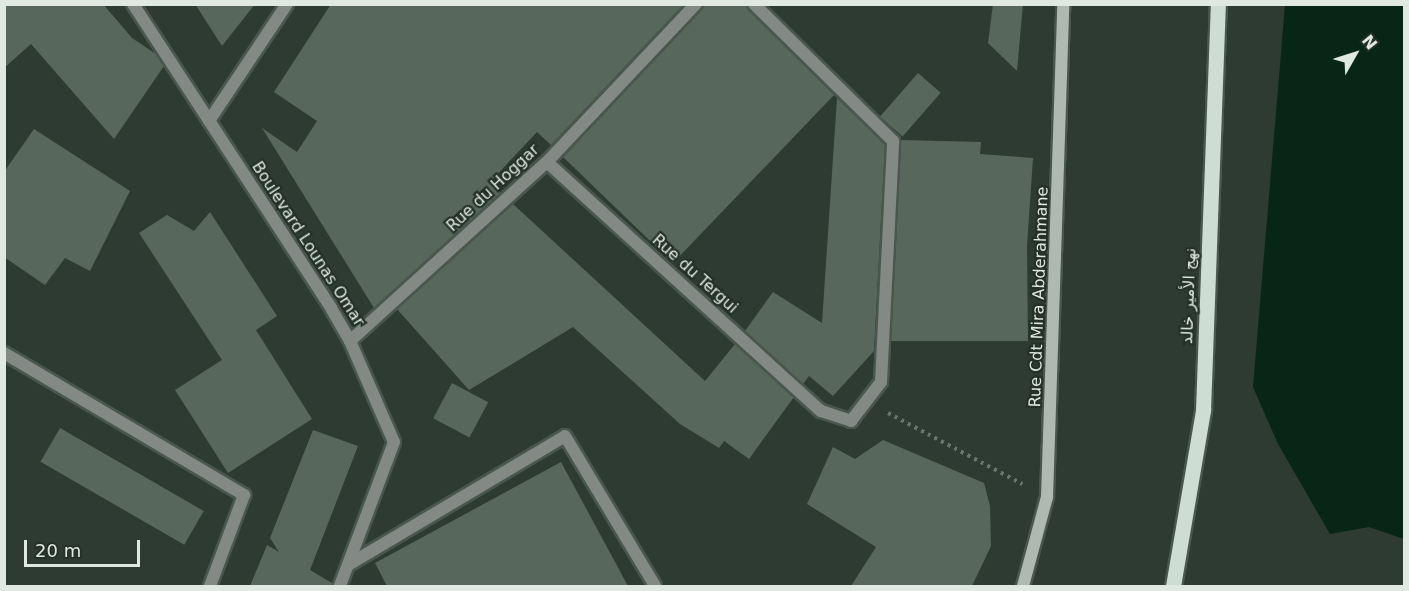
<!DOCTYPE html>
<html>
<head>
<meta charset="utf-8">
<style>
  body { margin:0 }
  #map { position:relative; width:1409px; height:591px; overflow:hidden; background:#2d3b32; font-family:"DejaVu Sans",Vazirmatn,sans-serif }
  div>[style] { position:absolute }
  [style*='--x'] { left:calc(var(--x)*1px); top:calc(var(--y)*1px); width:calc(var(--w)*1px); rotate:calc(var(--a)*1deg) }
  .water>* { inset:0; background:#072615 }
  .building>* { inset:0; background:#58675c; transform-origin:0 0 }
  .path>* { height:4px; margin-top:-2px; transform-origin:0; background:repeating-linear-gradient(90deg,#69756d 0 3px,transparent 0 7.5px) }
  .roads { filter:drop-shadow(2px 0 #49574e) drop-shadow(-2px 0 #49574e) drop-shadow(0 2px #49574e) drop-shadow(0 -2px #49574e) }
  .service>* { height:12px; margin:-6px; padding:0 6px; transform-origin:6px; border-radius:6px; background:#838a85 }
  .minor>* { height:12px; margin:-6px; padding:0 6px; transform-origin:6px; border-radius:6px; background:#838a85 }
  .tertiary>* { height:12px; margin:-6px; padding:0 6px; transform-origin:6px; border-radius:6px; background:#838a85 }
  .secondary>* { height:12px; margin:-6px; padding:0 6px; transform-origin:6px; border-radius:6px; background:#aeb9b1 }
  .primary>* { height:15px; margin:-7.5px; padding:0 7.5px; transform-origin:7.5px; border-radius:7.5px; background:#ceddd3 }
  span { translate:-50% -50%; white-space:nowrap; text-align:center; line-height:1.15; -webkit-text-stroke:4.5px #233128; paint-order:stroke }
  .street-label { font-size:16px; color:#dfe8e1 }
  .frame { position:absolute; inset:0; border:6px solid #dfe8e1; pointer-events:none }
  .north { position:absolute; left:1325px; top:24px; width:60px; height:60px; -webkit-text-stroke:4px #233128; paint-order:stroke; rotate:51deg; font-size:16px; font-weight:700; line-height:24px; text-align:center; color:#dfe8e1 }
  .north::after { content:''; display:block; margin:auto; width:21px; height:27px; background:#dfe8e1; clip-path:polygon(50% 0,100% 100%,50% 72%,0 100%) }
  .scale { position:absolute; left:24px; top:540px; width:116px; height:27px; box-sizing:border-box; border:3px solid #dfe8e1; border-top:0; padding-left:8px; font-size:18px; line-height:21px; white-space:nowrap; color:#dfe8e1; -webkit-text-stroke:4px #233128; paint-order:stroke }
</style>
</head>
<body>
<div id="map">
  <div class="water">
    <div style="clip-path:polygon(1285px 5px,1404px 5px,1404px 539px,1369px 527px,1330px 534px,1278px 444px,1253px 387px)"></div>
  </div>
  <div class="building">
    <div style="clip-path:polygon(4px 4px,103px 4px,132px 38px,156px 54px,164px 66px,114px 139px,31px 44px,4px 68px)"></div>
    <div style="clip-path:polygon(195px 4px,255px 4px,222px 46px)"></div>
    <div style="clip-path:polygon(331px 4px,684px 4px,551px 145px,537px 132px,489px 183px,500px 193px,374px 308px,262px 128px,297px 152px,317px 121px,274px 92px)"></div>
    <div style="clip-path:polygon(704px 4px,746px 6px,834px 95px,673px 263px,563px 157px)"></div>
    <div style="clip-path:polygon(993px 4px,1023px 4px,1017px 71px,988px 43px)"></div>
    <div style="left:918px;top:73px;width:30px;height:58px;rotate:41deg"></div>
    <div style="clip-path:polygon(837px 98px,885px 144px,874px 351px,833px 396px,809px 376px,803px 384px,745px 331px,773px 292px,822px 323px)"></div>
    <div style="clip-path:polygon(34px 129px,130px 191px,90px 271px,65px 258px,45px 285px,4px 257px,4px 172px)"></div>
    <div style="clip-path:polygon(901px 140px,981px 142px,980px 154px,1033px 158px,1027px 246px,1028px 341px,891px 341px)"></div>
    <div style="clip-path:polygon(513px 204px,705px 381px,735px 344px,794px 397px,749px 459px,724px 441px,719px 448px,680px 424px,573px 327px,469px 390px,397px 309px)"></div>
    <div style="clip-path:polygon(210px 212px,277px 316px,256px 330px,312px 419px,228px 473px,175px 390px,222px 360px,139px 233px,167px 215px,194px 231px)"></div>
    <div style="left:452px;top:383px;width:41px;height:40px;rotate:28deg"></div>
    <div style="left:60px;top:428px;width:166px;height:39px;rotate:30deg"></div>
    <div style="clip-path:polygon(313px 430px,358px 446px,310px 570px,332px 583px,332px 586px,250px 586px,267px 545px,279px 552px,270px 538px)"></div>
    <div style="clip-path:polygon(883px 440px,984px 483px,990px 506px,991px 546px,972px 586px,851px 586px,876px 547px,807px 504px,833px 447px,855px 459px)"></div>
    <div style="clip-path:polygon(561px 462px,628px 586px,387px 586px,375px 563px)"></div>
  </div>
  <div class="path">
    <div style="--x:888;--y:413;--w:152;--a:27.9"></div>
  </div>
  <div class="roads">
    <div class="service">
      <div style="--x:209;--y:121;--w:141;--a:-56.3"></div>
      <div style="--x:4;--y:353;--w:279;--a:30.6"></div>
      <div style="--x:244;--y:495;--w:97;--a:110.5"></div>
      <div style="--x:348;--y:565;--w:252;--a:-30.7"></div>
      <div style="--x:565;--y:436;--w:175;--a:59"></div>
    </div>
    <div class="minor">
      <div style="--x:547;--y:162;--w:370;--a:42.3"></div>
      <div style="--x:821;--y:411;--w:32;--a:18"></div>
      <div style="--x:851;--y:421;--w:49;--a:-52.4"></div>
      <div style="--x:881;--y:382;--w:241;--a:-87.1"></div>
      <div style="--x:893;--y:141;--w:195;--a:-135.4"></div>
      <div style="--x:350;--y:341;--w:266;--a:-42.3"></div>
      <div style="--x:547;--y:162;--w:217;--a:-46.7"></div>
    </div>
    <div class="tertiary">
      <div style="--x:133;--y:4;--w:363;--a:56.9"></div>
      <div style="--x:331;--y:308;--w:38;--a:60"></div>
      <div style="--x:350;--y:341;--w:110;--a:66.5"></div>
      <div style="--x:394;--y:442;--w:154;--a:110.6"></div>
    </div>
    <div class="secondary">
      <div style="--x:1023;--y:586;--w:92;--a:-74.9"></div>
      <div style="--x:1047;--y:497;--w:493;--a:-88.1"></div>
    </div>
    <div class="primary">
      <div style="--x:1173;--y:586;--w:179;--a:-80.3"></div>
      <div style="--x:1203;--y:410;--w:406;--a:-87.9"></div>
    </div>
  </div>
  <div class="street-label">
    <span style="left:493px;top:188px;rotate:-43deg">Rue du Hoggar</span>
    <span style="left:308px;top:244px;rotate:57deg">Boulevard Lounas Omar</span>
    <span style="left:695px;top:274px;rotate:42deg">Rue du Tergui</span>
    <span style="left:1189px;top:296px;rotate:-88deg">نهج الأمير خالد</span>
    <span style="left:1039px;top:297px;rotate:-88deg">Rue Cdt Mira Abderahmane</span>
  </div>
  <div class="frame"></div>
  <div class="north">N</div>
  <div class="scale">20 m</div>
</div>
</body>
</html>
